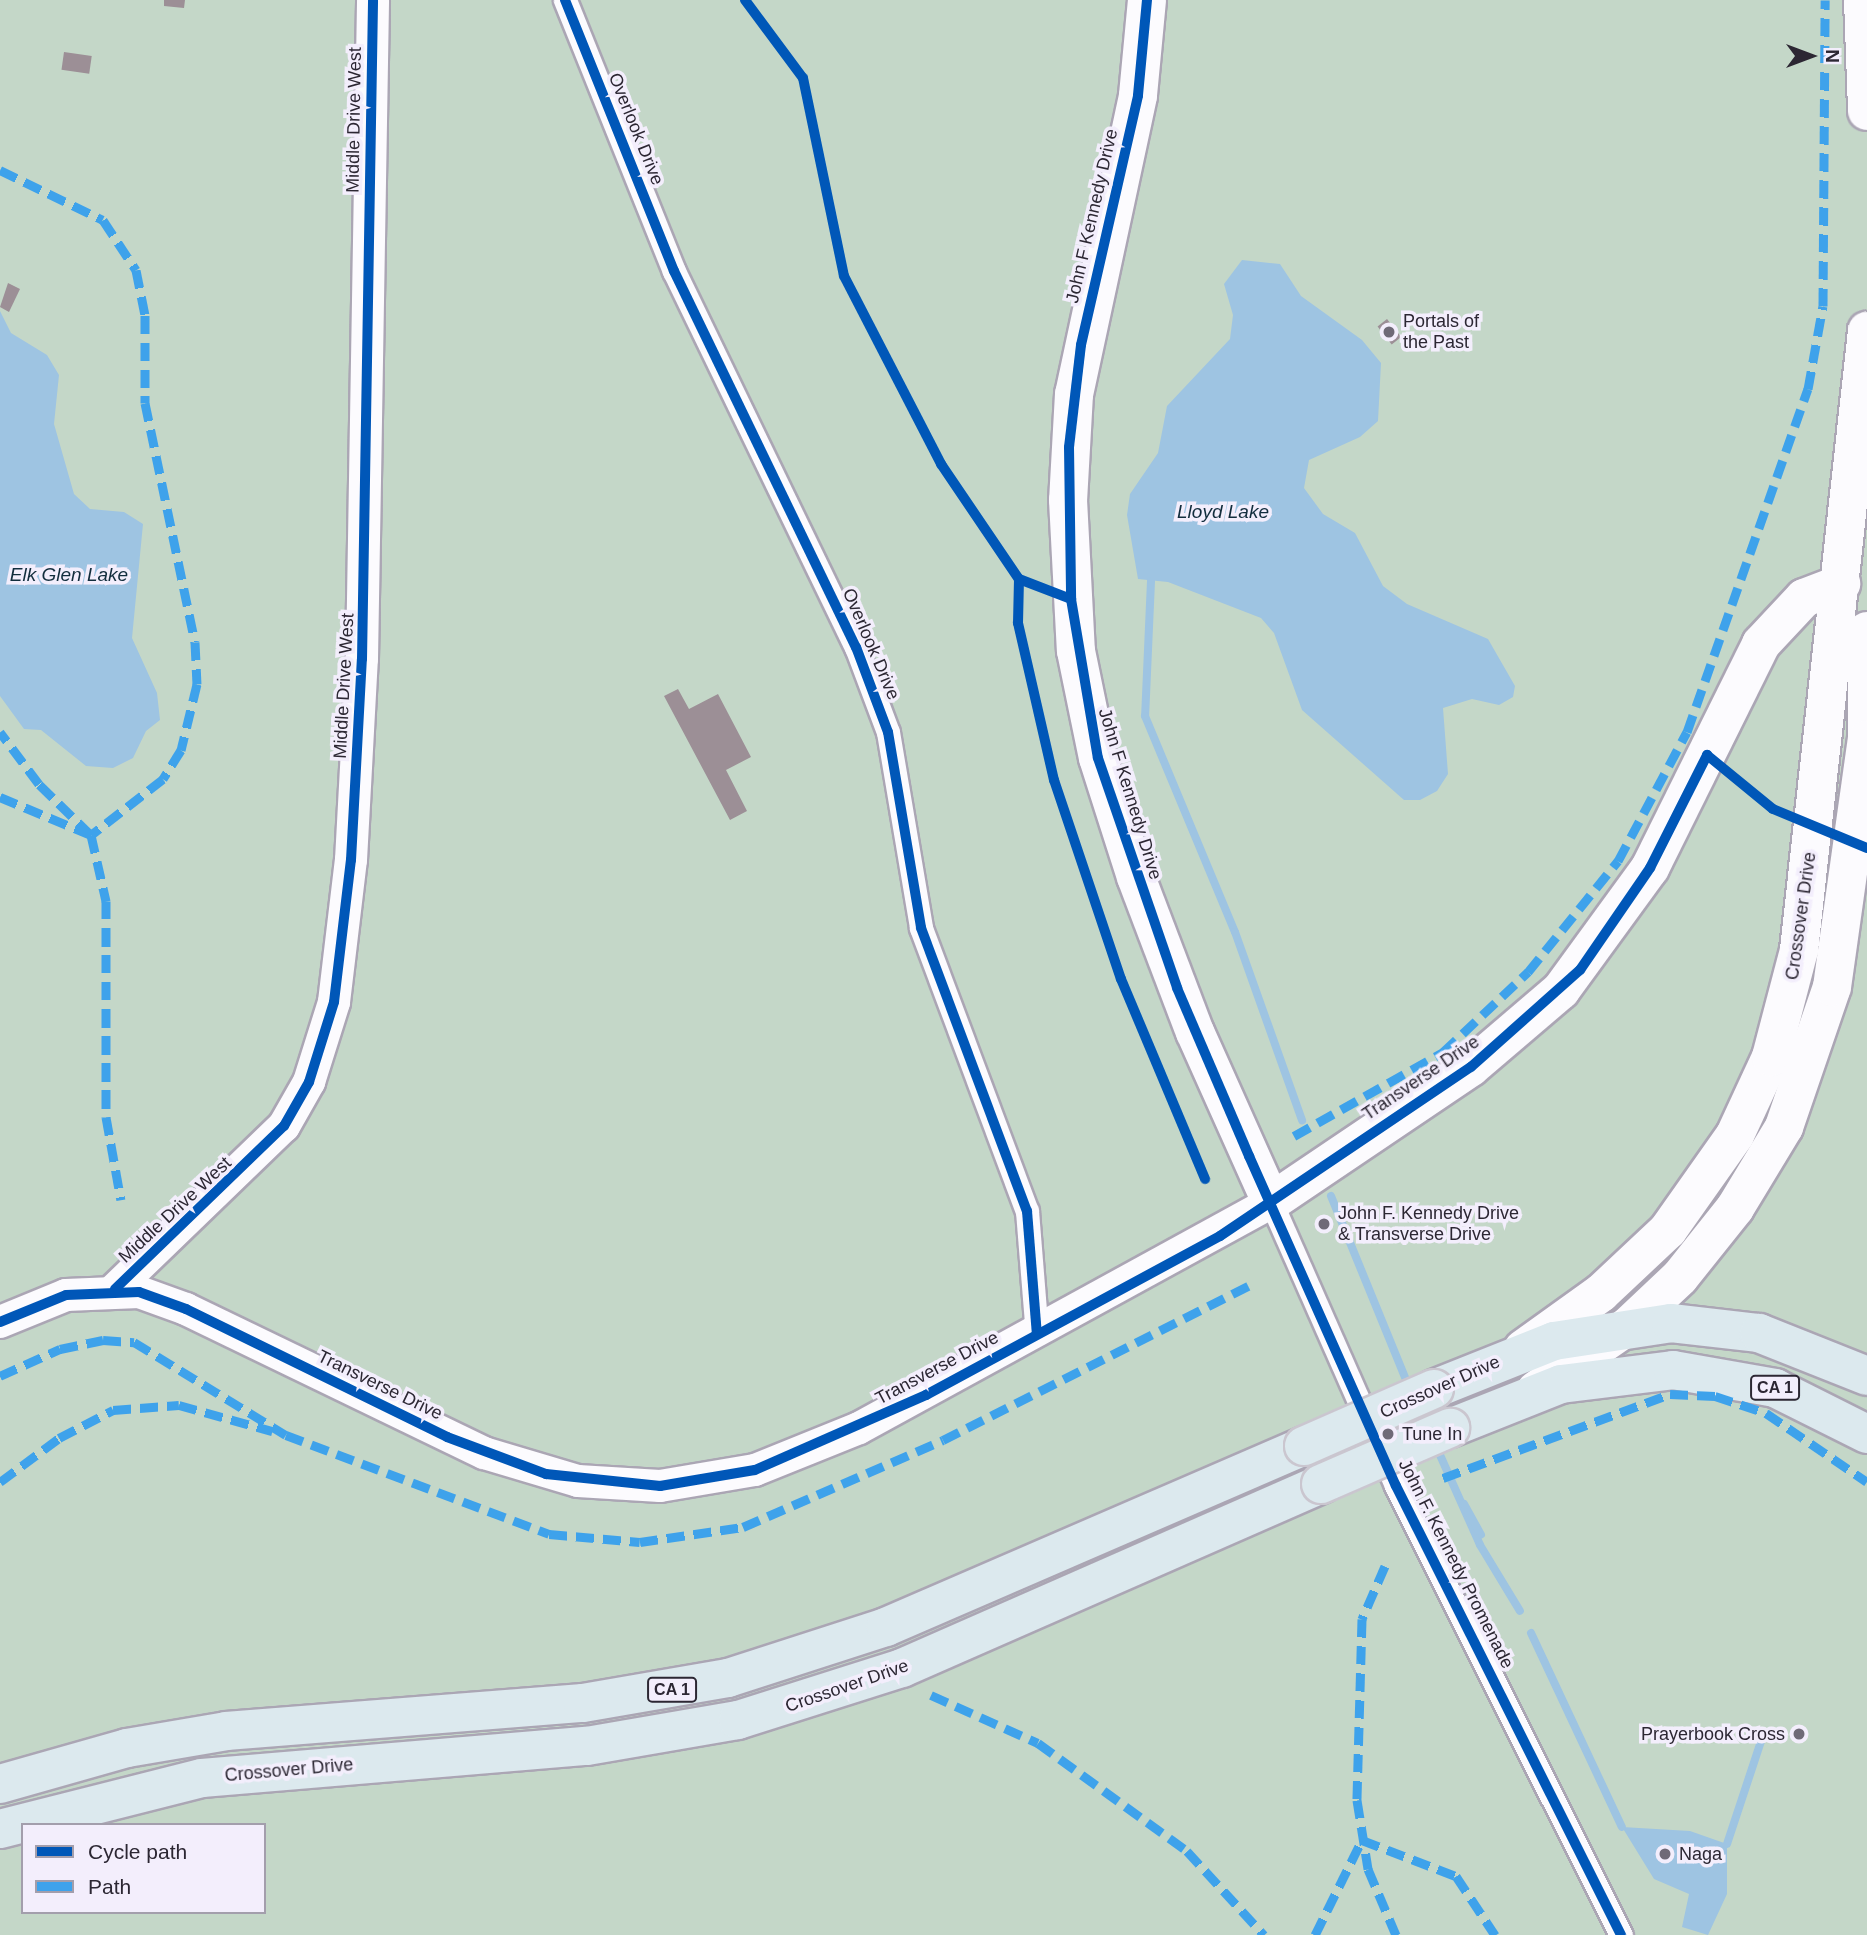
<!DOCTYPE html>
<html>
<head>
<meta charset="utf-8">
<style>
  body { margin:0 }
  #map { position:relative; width:1867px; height:1935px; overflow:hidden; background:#ebe5f6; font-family:Arial,sans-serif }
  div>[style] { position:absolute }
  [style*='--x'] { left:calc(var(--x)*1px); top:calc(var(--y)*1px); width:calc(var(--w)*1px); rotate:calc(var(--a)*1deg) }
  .green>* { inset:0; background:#c4d7c8 }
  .water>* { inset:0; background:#9ec4e2 }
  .stream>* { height:8px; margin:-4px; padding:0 4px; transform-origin:4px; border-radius:4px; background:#9ec4e2 }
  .building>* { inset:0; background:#9c8f96; transform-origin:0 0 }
  .roads { filter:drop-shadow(2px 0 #aba6b4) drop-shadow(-2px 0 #aba6b4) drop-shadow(0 2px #aba6b4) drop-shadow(0 -2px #aba6b4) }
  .pedestrian>* { height:23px; margin:-11.5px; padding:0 11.5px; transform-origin:11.5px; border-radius:11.5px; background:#fcfbfe }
  .minor>* { height:32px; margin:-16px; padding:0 16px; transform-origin:16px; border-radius:16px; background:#fcfbfe }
  .tertiary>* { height:38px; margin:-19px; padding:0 19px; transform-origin:19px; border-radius:19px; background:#fcfbfe }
  .secondary>* { height:38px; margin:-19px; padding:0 19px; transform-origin:19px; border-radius:19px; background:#fcfbfe }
  .trunk>* { height:38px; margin:-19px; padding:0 19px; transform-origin:19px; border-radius:19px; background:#dce9ee }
  .bridges { filter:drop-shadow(2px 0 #cac6cf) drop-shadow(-2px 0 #cac6cf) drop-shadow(0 2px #cac6cf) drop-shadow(0 -2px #cac6cf) }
  .trunk-bridge>* { height:38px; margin:-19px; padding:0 19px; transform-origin:19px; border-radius:19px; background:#dce9ee }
  .quiet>* { height:9px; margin-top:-4.5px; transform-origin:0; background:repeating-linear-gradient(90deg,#3ea2eb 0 18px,transparent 0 27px) }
  .cycleway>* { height:10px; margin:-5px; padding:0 5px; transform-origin:5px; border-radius:5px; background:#0057b8 }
  .dots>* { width:19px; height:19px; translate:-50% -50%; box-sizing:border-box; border:4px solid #f3eefc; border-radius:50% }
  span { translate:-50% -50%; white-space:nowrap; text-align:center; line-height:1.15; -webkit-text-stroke:7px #f3eefc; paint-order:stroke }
  .shield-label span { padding:2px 5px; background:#f3eefc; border:2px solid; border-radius:5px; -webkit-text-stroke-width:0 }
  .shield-label { font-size:16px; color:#2c2733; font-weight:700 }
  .street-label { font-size:18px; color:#2c2733 }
  .poi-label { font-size:18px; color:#2c2733 }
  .left { translate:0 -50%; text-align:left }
  .right { translate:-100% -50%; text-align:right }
  .water-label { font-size:19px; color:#122d3d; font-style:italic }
  .legend { position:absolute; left:21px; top:1823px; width:245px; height:91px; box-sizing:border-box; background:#f3eefc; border:2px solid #a39eac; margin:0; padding:9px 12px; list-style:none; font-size:21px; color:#2c2733 }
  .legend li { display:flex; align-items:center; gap:14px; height:35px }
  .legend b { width:35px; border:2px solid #a39eac }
  .north { position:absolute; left:1776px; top:21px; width:70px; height:70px; -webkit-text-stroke:5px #f3eefc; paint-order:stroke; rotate:90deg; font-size:19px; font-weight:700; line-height:28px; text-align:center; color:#2c2733 }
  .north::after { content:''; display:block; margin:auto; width:24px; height:32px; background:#2c2733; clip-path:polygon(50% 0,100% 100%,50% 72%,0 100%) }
</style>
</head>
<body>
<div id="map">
  <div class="green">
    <div style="clip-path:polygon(evenodd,0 0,1867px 0,1867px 1935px,0 1935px,0 0,23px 1825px,264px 1825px,264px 1912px,23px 1912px,23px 1825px)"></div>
  </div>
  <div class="water">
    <div style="clip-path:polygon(1242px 260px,1280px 264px,1301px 296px,1362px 340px,1381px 363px,1378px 421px,1360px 437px,1309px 460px,1304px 488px,1323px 514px,1355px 533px,1383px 586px,1407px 604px,1488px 639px,1515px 686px,1513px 697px,1499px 705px,1472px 699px,1443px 708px,1448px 774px,1437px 791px,1420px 800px,1404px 800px,1302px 710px,1274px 633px,1261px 618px,1168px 582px,1138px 579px,1127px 515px,1130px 494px,1158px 453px,1167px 406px,1230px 339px,1233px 315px,1224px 284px)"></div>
    <div style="clip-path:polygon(0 311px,11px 333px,47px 355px,59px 375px,54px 424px,74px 494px,90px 509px,124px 512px,143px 524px,132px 638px,157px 693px,160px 720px,146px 731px,133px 758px,113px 768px,86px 766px,41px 730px,24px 729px,0 696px)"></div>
    <div style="clip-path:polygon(1622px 1827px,1690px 1831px,1727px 1844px,1727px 1894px,1708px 1935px,1682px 1927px,1689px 1894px,1654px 1879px)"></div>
  </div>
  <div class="stream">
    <div style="--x:1151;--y:581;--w:135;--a:92.5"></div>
    <div style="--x:1145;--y:716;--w:234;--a:67.4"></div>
    <div style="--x:1235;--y:932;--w:200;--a:70.4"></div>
    <div style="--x:1331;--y:1196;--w:209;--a:67.8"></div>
    <div style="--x:1436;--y:1446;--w:108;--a:66"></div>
    <div style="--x:1480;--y:1545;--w:77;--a:58.8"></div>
    <div style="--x:1464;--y:1504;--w:35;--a:61"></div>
    <div style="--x:1531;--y:1633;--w:214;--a:64.9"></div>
    <div style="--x:1727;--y:1844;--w:108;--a:-71.7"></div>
  </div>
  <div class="building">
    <div style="clip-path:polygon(164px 0,185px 0,184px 8px,164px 6px)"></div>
    <div style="left:64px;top:52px;width:28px;height:18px;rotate:8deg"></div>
    <div style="clip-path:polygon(8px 283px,20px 289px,9px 312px,0 307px)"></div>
    <div style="left:1387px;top:319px;width:23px;height:12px;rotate:52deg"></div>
    <div style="clip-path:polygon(678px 689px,689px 709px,718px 694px,751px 757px,726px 770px,747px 811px,730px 820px,664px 696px)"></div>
  </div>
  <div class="roads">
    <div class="pedestrian">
      <div style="--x:565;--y:0;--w:292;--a:68.1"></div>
      <div style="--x:674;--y:271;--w:418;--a:64.2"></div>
      <div style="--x:856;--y:647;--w:91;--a:69.4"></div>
      <div style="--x:888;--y:732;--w:199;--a:80.4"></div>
      <div style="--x:921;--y:928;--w:302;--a:69.5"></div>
      <div style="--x:1027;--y:1211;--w:123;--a:85.4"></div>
      <div style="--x:1271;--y:1202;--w:310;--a:66.2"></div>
      <div style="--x:1396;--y:1486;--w:502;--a:63.38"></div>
    </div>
    <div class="minor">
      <div style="--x:115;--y:1289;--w:235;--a:-44"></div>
      <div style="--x:284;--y:1126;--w:51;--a:-60.4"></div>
      <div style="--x:309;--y:1082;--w:84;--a:-72.6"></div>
      <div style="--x:334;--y:1002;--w:143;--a:-83.2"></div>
      <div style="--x:351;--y:860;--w:201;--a:-86.9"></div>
      <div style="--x:362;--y:659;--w:659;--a:-89.04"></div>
      <div style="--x:0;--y:1322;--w:71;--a:-22.2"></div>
      <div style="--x:66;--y:1295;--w:73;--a:-2.4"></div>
      <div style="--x:139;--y:1292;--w:50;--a:19.9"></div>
      <div style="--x:186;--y:1309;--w:331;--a:25.8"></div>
      <div style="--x:484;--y:1453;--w:98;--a:16.6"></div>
      <div style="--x:578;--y:1481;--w:82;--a:3.5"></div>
      <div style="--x:660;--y:1486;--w:96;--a:-9.6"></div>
      <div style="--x:755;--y:1470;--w:112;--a:-22"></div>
      <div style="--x:859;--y:1428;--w:470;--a:-28.7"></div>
    </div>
    <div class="tertiary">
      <div style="--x:1147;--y:0;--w:96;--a:95.4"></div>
      <div style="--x:1138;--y:96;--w:305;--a:102.1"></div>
      <div style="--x:1074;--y:394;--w:106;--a:93.2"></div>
      <div style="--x:1068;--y:500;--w:151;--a:87"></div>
      <div style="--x:1076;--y:651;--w:109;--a:78.4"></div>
      <div style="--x:1098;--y:758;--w:125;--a:72.3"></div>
      <div style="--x:1136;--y:877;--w:166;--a:69.2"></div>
      <div style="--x:1195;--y:1032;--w:186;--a:65.9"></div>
      <div style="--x:1271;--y:1202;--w:241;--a:-34"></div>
      <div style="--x:1471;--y:1067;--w:118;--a:-40.5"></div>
      <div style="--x:1561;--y:990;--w:151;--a:-53.9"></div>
      <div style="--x:1650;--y:868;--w:250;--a:-63.6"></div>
      <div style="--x:1761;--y:644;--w:63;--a:-46.9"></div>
      <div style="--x:1804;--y:598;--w:40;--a:-21"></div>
    </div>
    <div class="secondary">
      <div style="--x:1863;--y:0;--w:111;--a:87.9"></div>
      <div style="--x:1867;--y:740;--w:109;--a:-90"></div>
      <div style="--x:1523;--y:1349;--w:96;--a:-35.7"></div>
      <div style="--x:1601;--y:1293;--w:92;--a:-43.2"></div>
      <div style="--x:1668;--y:1230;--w:116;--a:-54.8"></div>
      <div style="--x:1735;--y:1135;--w:86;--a:-65.2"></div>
      <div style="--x:1771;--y:1057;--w:111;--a:-75.3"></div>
      <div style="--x:1799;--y:950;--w:623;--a:-83.73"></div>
      <div style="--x:1536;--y:1390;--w:112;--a:-34.8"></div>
      <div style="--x:1628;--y:1326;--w:71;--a:-43.3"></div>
      <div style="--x:1680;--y:1277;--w:88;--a:-51.4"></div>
      <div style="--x:1735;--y:1208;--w:95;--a:-58.8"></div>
      <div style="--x:1784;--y:1127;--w:148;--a:-71.1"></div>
      <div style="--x:1832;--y:987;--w:250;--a:-82"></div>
    </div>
    <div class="trunk">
      <div style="--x:1434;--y:1389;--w:129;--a:-21.8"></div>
      <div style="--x:1554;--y:1341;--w:118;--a:-8.7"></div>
      <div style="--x:1671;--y:1323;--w:89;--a:6.5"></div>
      <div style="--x:1759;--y:1333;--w:116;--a:21.7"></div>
      <div style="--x:1450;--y:1428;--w:119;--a:-21.6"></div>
      <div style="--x:1561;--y:1384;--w:113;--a:-7.1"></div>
      <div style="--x:1673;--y:1370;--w:104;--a:10"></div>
      <div style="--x:1775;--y:1388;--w:103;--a:26.6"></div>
      <div style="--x:0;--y:1784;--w:132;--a:-15.8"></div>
      <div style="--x:127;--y:1748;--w:100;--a:-9.7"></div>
      <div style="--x:226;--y:1731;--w:358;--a:-4.5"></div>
      <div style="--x:583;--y:1703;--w:147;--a:-9.8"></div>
      <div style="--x:728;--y:1678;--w:166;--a:-17.9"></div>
      <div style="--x:886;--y:1627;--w:456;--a:-23.4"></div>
      <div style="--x:0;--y:1829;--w:208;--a:-14.2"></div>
      <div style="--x:202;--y:1778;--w:386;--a:-4.8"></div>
      <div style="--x:587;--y:1746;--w:153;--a:-9.8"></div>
      <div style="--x:738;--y:1720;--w:172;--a:-17.6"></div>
      <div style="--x:902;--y:1668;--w:458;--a:-23.7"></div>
    </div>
  </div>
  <div class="bridges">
    <div class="trunk-bridge">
      <div style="--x:1304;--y:1446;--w:142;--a:-23.7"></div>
      <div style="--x:1321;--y:1484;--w:141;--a:-23.5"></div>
    </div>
  </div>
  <div class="quiet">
    <div style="--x:0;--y:170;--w:114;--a:25.9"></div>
    <div style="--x:103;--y:220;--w:60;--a:56.6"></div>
    <div style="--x:136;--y:270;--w:46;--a:78.7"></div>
    <div style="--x:145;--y:315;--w:88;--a:90"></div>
    <div style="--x:145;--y:403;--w:244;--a:78.2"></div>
    <div style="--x:195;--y:642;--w:42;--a:87.3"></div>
    <div style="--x:197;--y:684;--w:68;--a:103.6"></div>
    <div style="--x:181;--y:750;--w:34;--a:122"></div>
    <div style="--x:163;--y:779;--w:91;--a:142.1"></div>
    <div style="--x:91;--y:835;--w:73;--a:-135.6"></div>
    <div style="--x:39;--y:784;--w:65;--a:-126.9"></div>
    <div style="--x:0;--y:797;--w:99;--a:22.7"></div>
    <div style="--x:91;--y:835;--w:68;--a:77.2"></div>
    <div style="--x:106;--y:901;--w:216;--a:90"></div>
    <div style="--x:106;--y:1117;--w:84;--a:79.8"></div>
    <div style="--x:1294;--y:1136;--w:171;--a:-29.4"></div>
    <div style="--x:1443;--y:1052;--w:117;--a:-43.3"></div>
    <div style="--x:1528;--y:972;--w:143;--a:-51"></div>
    <div style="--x:1618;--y:861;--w:146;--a:-61.9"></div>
    <div style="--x:1687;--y:732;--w:364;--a:-70.6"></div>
    <div style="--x:1808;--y:389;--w:84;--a:-79.8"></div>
    <div style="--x:1823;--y:306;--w:306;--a:-89.6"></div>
    <div style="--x:0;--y:1376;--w:66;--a:-24.2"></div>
    <div style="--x:60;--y:1349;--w:44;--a:-11.8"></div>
    <div style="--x:103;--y:1340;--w:31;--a:4"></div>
    <div style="--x:134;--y:1342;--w:178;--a:31.5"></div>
    <div style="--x:286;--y:1435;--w:281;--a:20.6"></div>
    <div style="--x:549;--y:1534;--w:91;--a:5"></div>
    <div style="--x:640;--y:1542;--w:104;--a:-8.3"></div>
    <div style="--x:743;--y:1527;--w:218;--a:-23.5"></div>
    <div style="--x:943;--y:1440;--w:344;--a:-26.8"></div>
    <div style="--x:1443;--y:1478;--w:242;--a:-20.3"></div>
    <div style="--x:1670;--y:1394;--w:45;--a:2.5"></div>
    <div style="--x:1715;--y:1396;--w:54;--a:18.4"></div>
    <div style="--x:1766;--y:1413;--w:122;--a:34.3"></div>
    <div style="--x:0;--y:1482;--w:74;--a:-36.7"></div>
    <div style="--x:59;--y:1438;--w:61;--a:-27.4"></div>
    <div style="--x:113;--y:1410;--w:66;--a:-4.3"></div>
    <div style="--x:179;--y:1405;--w:97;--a:15.6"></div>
    <div style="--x:1385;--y:1566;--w:58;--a:113.5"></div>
    <div style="--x:1362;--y:1619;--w:181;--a:91.6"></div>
    <div style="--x:1357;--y:1800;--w:70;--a:80.9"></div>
    <div style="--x:1368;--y:1869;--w:72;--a:67"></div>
    <div style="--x:931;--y:1695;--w:117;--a:24.2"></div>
    <div style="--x:1038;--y:1743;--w:184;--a:35.9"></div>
    <div style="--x:1187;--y:1851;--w:114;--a:47.5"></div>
    <div style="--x:1315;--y:1935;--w:106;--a:-63.7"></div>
    <div style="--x:1362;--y:1840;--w:101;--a:21"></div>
    <div style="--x:1456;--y:1876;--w:71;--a:56.5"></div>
  </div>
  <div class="cycleway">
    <div style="--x:565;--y:0;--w:292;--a:68.1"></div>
    <div style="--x:674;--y:271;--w:418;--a:64.2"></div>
    <div style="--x:856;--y:647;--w:91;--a:69.4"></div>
    <div style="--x:888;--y:732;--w:199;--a:80.4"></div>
    <div style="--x:921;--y:928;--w:302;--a:69.5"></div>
    <div style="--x:1027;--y:1211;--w:123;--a:85.4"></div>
    <div style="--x:745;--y:0;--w:97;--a:53.4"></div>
    <div style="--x:803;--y:78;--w:202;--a:78.3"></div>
    <div style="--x:844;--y:276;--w:212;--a:62.7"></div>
    <div style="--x:941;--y:464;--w:139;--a:55.9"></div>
    <div style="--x:1019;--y:579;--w:56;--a:21"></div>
    <div style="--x:1147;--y:0;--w:96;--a:95.4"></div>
    <div style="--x:1138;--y:96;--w:255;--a:102.9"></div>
    <div style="--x:1081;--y:345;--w:103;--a:96.7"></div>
    <div style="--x:1069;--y:447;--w:152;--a:89.2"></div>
    <div style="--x:1071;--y:599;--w:161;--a:80.4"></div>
    <div style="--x:1098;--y:758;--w:243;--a:71"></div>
    <div style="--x:1177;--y:988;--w:183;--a:66.8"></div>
    <div style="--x:1249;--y:1156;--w:361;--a:66"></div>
    <div style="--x:1396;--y:1486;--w:502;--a:63.38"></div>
    <div style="--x:1019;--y:579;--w:44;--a:91.3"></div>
    <div style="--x:1018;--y:623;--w:161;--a:77.1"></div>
    <div style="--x:1054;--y:780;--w:210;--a:71.4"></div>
    <div style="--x:1121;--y:979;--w:217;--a:67.2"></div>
    <div style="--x:115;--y:1289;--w:235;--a:-44"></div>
    <div style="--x:284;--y:1126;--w:51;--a:-60.4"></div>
    <div style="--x:309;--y:1082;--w:84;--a:-72.6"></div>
    <div style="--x:334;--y:1002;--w:143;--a:-83.2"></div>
    <div style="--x:351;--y:860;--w:201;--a:-86.9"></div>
    <div style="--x:362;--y:659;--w:659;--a:-89.04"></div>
    <div style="--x:0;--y:1322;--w:71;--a:-22.2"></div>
    <div style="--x:66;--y:1295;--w:73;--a:-2.4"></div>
    <div style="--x:139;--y:1292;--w:50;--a:19.9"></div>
    <div style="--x:186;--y:1309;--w:291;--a:26.1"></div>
    <div style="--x:447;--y:1437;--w:106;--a:20.5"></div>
    <div style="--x:546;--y:1474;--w:115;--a:6"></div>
    <div style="--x:660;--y:1486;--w:96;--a:-9.6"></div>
    <div style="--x:755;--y:1470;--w:187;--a:-23.7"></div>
    <div style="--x:926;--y:1395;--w:334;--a:-28.4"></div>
    <div style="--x:1220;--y:1236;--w:303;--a:-34"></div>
    <div style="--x:1471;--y:1067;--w:146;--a:-41.7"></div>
    <div style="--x:1580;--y:970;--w:124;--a:-55.5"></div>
    <div style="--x:1650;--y:868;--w:127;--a:-63.2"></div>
    <div style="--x:1707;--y:755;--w:85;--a:39.3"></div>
    <div style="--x:1773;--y:809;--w:102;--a:22.5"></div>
  </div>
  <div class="dots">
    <div style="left:1389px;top:332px;background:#6f6a77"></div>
    <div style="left:1324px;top:1224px;background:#6f6a77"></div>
    <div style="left:1388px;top:1434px;background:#6f6a77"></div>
    <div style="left:1799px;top:1734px;background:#6f6a77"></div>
    <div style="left:1665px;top:1854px;background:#6f6a77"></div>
  </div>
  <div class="shield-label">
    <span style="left:1775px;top:1388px">CA 1</span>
    <span style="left:672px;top:1690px">CA 1</span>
  </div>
  <div class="street-label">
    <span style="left:354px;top:120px;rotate:-89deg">Middle Drive West</span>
    <span style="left:636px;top:129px;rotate:68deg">Overlook Drive</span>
    <span style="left:1092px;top:216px;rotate:-77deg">John F Kennedy Drive</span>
    <span style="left:871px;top:644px;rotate:67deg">Overlook Drive</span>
    <span style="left:344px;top:686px;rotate:-87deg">Middle Drive West</span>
    <span style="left:1130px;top:794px;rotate:73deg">John F Kennedy Drive</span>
    <span style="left:1801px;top:916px;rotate:-82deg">Crossover Drive</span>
    <span style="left:1421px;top:1078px;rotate:-34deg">Transverse Drive</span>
    <span style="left:175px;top:1210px;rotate:-43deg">Middle Drive West</span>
    <span style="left:937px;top:1368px;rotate:-28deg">Transverse Drive</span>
    <span style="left:380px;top:1385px;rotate:26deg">Transverse Drive</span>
    <span style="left:1440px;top:1387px;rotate:-24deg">Crossover Drive</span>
    <span style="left:1456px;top:1564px;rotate:63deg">John F. Kennedy Promenade</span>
    <span style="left:847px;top:1686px;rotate:-19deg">Crossover Drive</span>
    <span style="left:289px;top:1770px;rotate:-5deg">Crossover Drive</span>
  </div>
  <div class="poi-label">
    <span class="left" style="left:1403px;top:332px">Portals of<br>the Past</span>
    <span class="left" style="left:1338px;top:1224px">John F. Kennedy Drive<br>&amp; Transverse Drive</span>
    <span class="left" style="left:1402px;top:1434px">Tune In</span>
    <span class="right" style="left:1785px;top:1734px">Prayerbook Cross</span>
    <span class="left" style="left:1679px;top:1854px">Naga</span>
  </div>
  <div class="water-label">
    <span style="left:1223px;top:512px">Lloyd Lake</span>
    <span style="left:69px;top:575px">Elk Glen Lake</span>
  </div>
  <ul class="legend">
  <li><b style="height:9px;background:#0057b8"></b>Cycle path</li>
  <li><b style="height:9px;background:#3ea2eb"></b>Path</li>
  </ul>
  <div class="north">N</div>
</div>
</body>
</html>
